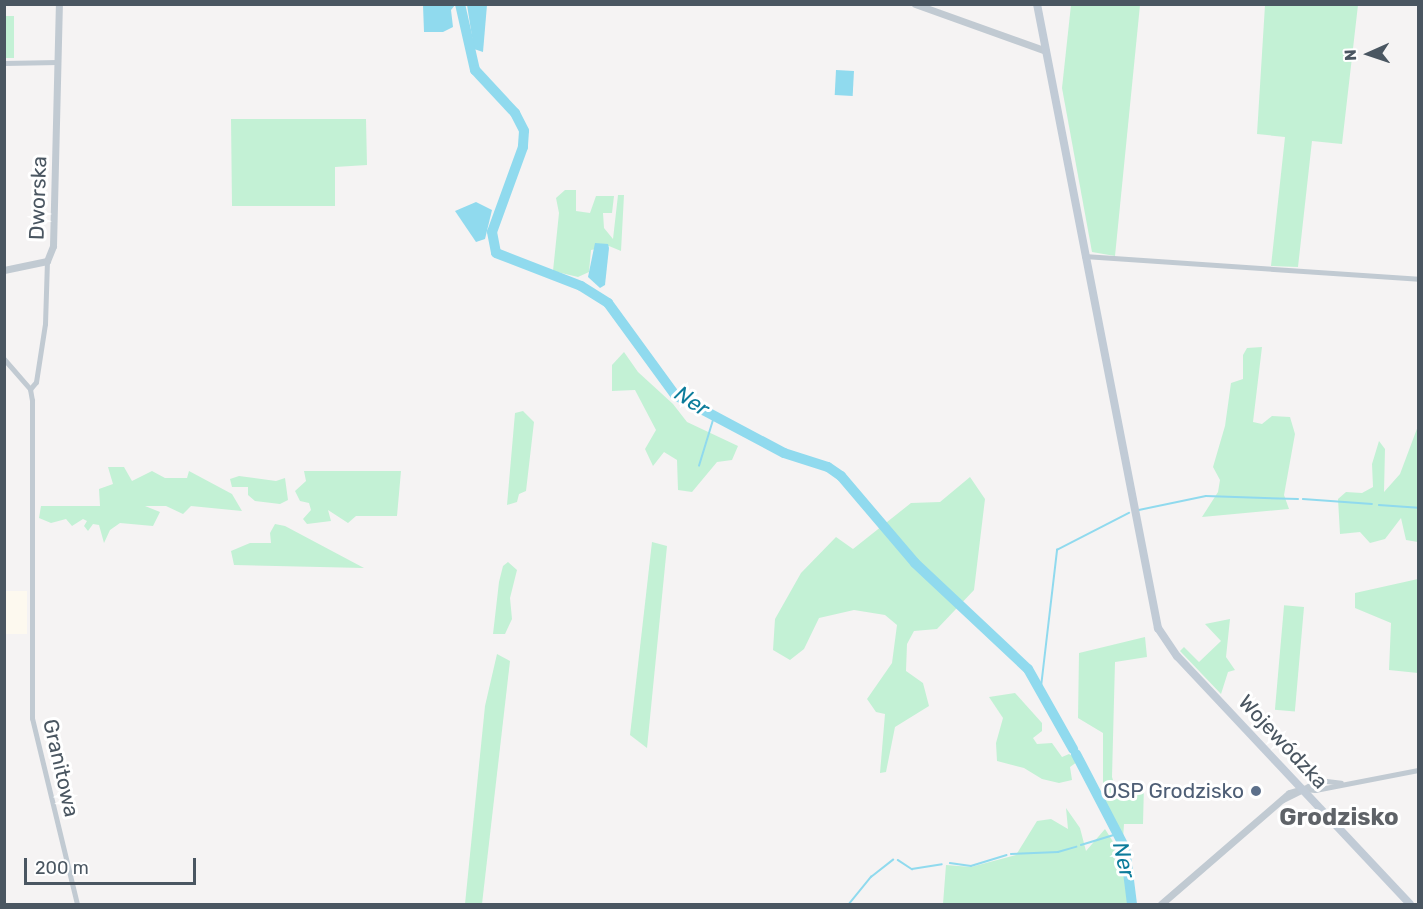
<!DOCTYPE html>
<html>
<head>
<meta charset="utf-8">
<style>
  body { margin:0 }
  #map { position:relative; width:1423px; height:909px; overflow:hidden; background:#f5f3f3; font-family:Rubik,sans-serif }
  div>[style] { position:absolute }
  [style*='--x'] { left:calc(var(--x)*1px); top:calc(var(--y)*1px); width:calc(var(--w)*1px); rotate:calc(var(--a)*1deg) }
  .commercial>* { inset:0; background:#fdf9ef; transform-origin:0 0 }
  .green>* { inset:0; background:#c3f1d5; transform-origin:0 0 }
  .water>* { inset:0; background:#90daee; transform-origin:0 0 }
  .stream>* { height:1.5px; margin:-0.75px; padding:0 0.75px; transform-origin:0.75px; border-radius:0.75px; background:#90daee }
  .river>* { height:10px; margin:-5px; padding:0 5px; transform-origin:5px; border-radius:5px; background:#90daee }
  .minor>* { height:5px; margin:-2.5px; padding:0 2.5px; transform-origin:2.5px; border-radius:2.5px; background:#c1cad2 }
  .tertiary>* { height:7px; margin:-3.5px; padding:0 3.5px; transform-origin:3.5px; border-radius:3.5px; background:#c1cad2 }
  .secondary>* { height:8px; margin:-4px; padding:0 4px; transform-origin:4px; border-radius:4px; background:#c1cbd6 }
  .dots>* { width:16px; height:16px; translate:-50% -50%; box-sizing:border-box; border:3px solid #fff; border-radius:50% }
  span { translate:-50% -50%; white-space:nowrap; text-align:center; line-height:1.15; -webkit-text-stroke:6px #fff; paint-order:stroke }
  .street-label { font-size:21px; color:#4a5661 }
  .service-label { font-size:21px; color:#4e5e75 }
  .right { translate:-100% -50%; text-align:right }
  .water-label { font-size:22px; color:#0c7c9b; font-style:italic }
  .quarter-label { font-size:24px; color:#5f6368; font-weight:700 }
  .frame { position:absolute; inset:0; border:6px solid #4a5661; pointer-events:none }
  .north { position:absolute; left:1339px; top:24px; width:60px; height:60px; -webkit-text-stroke:4px #fff; paint-order:stroke; rotate:267deg; font-size:16px; font-weight:700; line-height:24px; text-align:center; color:#4a5661 }
  .north::after { content:''; display:block; margin:auto; width:21px; height:27px; background:#4a5661; clip-path:polygon(50% 0,100% 100%,50% 72%,0 100%) }
  .scale { position:absolute; left:24px; top:858px; width:172px; height:27px; box-sizing:border-box; border:3px solid #4a5661; border-top:0; padding-left:8px; font-size:18px; line-height:21px; white-space:nowrap; color:#4a5661; -webkit-text-stroke:4px #fff; paint-order:stroke }
</style>
</head>
<body>
<div id="map">
  <div class="commercial">
    <div style="left:5px;top:591px;width:22px;height:43px"></div>
  </div>
  <div class="green">
    <div style="clip-path:polygon(1071px 5px,1140px 5px,1115px 256px,1092px 252px,1062px 88px)"></div>
    <div style="clip-path:polygon(1265px 5px,1358px 5px,1342px 144px,1312px 141px,1298px 267px,1271px 266px,1285px 137px,1257px 134px)"></div>
    <div style="left:5px;top:16px;width:9px;height:42px"></div>
    <div style="clip-path:polygon(231px 119px,366px 119px,367px 165px,335px 167px,335px 206px,232px 206px)"></div>
    <div style="clip-path:polygon(565px 190px,576px 190px,576px 211px,590px 213px,596px 196px,614px 196px,612px 213px,603px 213px,604px 228px,613px 239px,618px 195px,624px 195px,621px 251px,609px 246px,591px 250px,589px 272px,578px 277px,553px 271px,559px 213px,556px 198px)"></div>
    <div style="clip-path:polygon(1262px 347px,1253px 422px,1262px 424px,1272px 416px,1290px 417px,1295px 434px,1284px 495px,1289px 509px,1202px 517px,1218px 492px,1220px 480px,1213px 467px,1225px 426px,1231px 383px,1243px 379px,1243px 355px,1247px 348px)"></div>
    <div style="clip-path:polygon(624px 352px,638px 372px,673px 404px,687px 422px,738px 446px,732px 460px,717px 462px,692px 492px,678px 490px,677px 460px,664px 452px,653px 466px,645px 449px,656px 430px,635px 390px,612px 391px,612px 365px)"></div>
    <div style="clip-path:polygon(523px 411px,534px 422px,526px 491px,519px 494px,517px 502px,507px 505px,515px 413px)"></div>
    <div style="clip-path:polygon(1418px 426px,1418px 542px,1406px 540px,1401px 518px,1385px 539px,1370px 543px,1360px 532px,1340px 534px,1338px 499px,1346px 492px,1362px 493px,1373px 487px,1372px 464px,1379px 441px,1385px 449px,1384px 492px,1400px 474px)"></div>
    <div style="clip-path:polygon(108px 467px,124px 467px,132px 481px,152px 471px,165px 478px,187px 478px,189px 471px,232px 494px,242px 511px,191px 506px,183px 514px,166px 506px,145px 506px,160px 512px,153px 526px,120px 523px,110px 530px,104px 543px,99px 525px,93px 524px,88px 531px,84px 526px,87px 521px,83px 519px,72px 526px,66px 519px,51px 523px,39px 518px,41px 506px,100px 506px,99px 489px,113px 484px)"></div>
    <div style="clip-path:polygon(304px 471px,401px 471px,397px 516px,356px 516px,348px 523px,328px 510px,331px 521px,307px 524px,303px 519px,311px 510px,309px 503px,300px 501px,295px 491px,306px 481px)"></div>
    <div style="clip-path:polygon(239px 476px,276px 481px,285px 478px,288px 500px,280px 504px,255px 501px,248px 495px,248px 487px,232px 487px,230px 479px)"></div>
    <div style="clip-path:polygon(970px 477px,985px 499px,974px 590px,937px 629px,914px 631px,907px 644px,906px 671px,923px 683px,929px 706px,895px 727px,886px 772px,880px 773px,885px 714px,876px 712px,867px 699px,892px 663px,897px 625px,885px 615px,854px 610px,819px 618px,804px 649px,790px 660px,773px 650px,775px 619px,801px 573px,836px 537px,853px 549px,911px 503px,940px 502px)"></div>
    <div style="clip-path:polygon(275px 524px,285px 526px,364px 568px,234px 565px,231px 551px,250px 543px,271px 543px,270px 533px)"></div>
    <div style="clip-path:polygon(652px 542px,667px 546px,647px 748px,630px 735px)"></div>
    <div style="clip-path:polygon(508px 562px,517px 570px,510px 598px,512px 619px,505px 634px,493px 634px,499px 582px,503px 566px)"></div>
    <div style="clip-path:polygon(1418px 579px,1418px 673px,1389px 670px,1391px 623px,1355px 608px,1355px 593px)"></div>
    <div style="left:1304px;top:607px;width:105px;height:20px;rotate:95deg"></div>
    <div style="clip-path:polygon(1230px 619px,1226px 657px,1235px 670px,1228px 672px,1221px 694px,1180px 651px,1184px 647px,1199px 662px,1221px 641px,1205px 624px)"></div>
    <div style="clip-path:polygon(1145px 637px,1147px 657px,1115px 662px,1112px 777px,1117px 793px,1144px 784px,1143px 824px,1124px 824px,1123px 839px,1103px 799px,1103px 733px,1078px 718px,1079px 653px)"></div>
    <div style="clip-path:polygon(497px 654px,510px 661px,482px 904px,465px 904px,485px 706px)"></div>
    <div style="clip-path:polygon(1015px 693px,1042px 723px,1042px 731px,1033px 738px,1037px 744px,1052px 743px,1062px 757px,1069px 754px,1076px 758px,1077px 762px,1070px 767px,1072px 780px,1059px 783px,1042px 779px,1024px 768px,997px 761px,996px 743px,1003px 718px,989px 697px)"></div>
    <div style="clip-path:polygon(1066px 808px,1080px 828px,1086px 851px,1105px 829px,1124px 859px,1131px 904px,943px 904px,946px 865px,971px 867px,1016px 855px,1037px 821px,1051px 819px,1068px 829px)"></div>
  </div>
  <div class="water">
    <div style="clip-path:polygon(423px 5px,455px 5px,451px 10px,453px 27px,443px 32px,424px 32px)"></div>
    <div style="clip-path:polygon(467px 5px,487px 5px,483px 52px,474px 49px)"></div>
    <div style="left:836px;top:70px;width:18px;height:25px;rotate:3deg"></div>
    <div style="clip-path:polygon(476px 202px,492px 210px,485px 239px,476px 242px,455px 211px)"></div>
    <div style="clip-path:polygon(595px 243px,608px 244px,609px 248px,605px 285px,600px 288px,588px 277px)"></div>
  </div>
  <div class="stream">
    <div style="--x:699;--y:466;--w:51;--a:-73"></div>
    <div style="--x:1303;--y:499;--w:69;--a:4.1"></div>
    <div style="--x:1379;--y:505;--w:39;--a:4"></div>
    <div style="--x:1139;--y:510;--w:68;--a:-11.8"></div>
    <div style="--x:1206;--y:496;--w:92;--a:1.9"></div>
    <div style="--x:1041;--y:687;--w:138;--a:-83.3"></div>
    <div style="--x:1057;--y:550;--w:81;--a:-27.2"></div>
    <div style="--x:1081;--y:845;--w:39;--a:-17"></div>
    <div style="--x:1011;--y:854;--w:47;--a:-2.4"></div>
    <div style="--x:1058;--y:852;--w:19;--a:-16"></div>
    <div style="--x:898;--y:860;--w:17;--a:33"></div>
    <div style="--x:912;--y:869;--w:30;--a:-9"></div>
    <div style="--x:950;--y:863;--w:21;--a:8"></div>
    <div style="--x:971;--y:866;--w:37;--a:-17"></div>
    <div style="--x:849;--y:904;--w:35;--a:-51"></div>
    <div style="--x:871;--y:877;--w:28;--a:-38"></div>
  </div>
  <div class="river">
    <div style="--x:460;--y:4;--w:68;--a:77.2"></div>
    <div style="--x:475;--y:70;--w:59;--a:47.1"></div>
    <div style="--x:515;--y:113;--w:20;--a:63"></div>
    <div style="--x:524;--y:131;--w:16;--a:94"></div>
    <div style="--x:523;--y:147;--w:90;--a:110"></div>
    <div style="--x:492;--y:232;--w:21;--a:79"></div>
    <div style="--x:496;--y:253;--w:91;--a:21.2"></div>
    <div style="--x:581;--y:286;--w:32;--a:32"></div>
    <div style="--x:608;--y:303;--w:114;--a:53.9"></div>
    <div style="--x:675;--y:395;--w:123;--a:28"></div>
    <div style="--x:784;--y:453;--w:46;--a:17.7"></div>
    <div style="--x:828;--y:467;--w:16;--a:35"></div>
    <div style="--x:841;--y:476;--w:114;--a:49.6"></div>
    <div style="--x:915;--y:563;--w:155;--a:43.2"></div>
    <div style="--x:1028;--y:669;--w:92;--a:60.6"></div>
    <div style="--x:1076;--y:754;--w:106;--a:62.5"></div>
    <div style="--x:1125;--y:848;--w:56;--a:82.9"></div>
  </div>
  <div class="minor">
    <div style="--x:4;--y:63;--w:54;--a:-1.1"></div>
    <div style="--x:1084;--y:256;--w:335;--a:3.9"></div>
    <div style="--x:4;--y:359;--w:40;--a:49"></div>
    <div style="--x:30;--y:389;--w:11;--a:80"></div>
    <div style="--x:32;--y:400;--w:318;--a:90"></div>
    <div style="--x:32;--y:718;--w:191;--a:76.4"></div>
    <div style="--x:30;--y:389;--w:9;--a:-49"></div>
    <div style="--x:36;--y:382;--w:59;--a:-81.2"></div>
    <div style="--x:45;--y:324;--w:63;--a:-88.2"></div>
    <div style="--x:1303;--y:789;--w:12;--a:5"></div>
    <div style="--x:1315;--y:790;--w:105;--a:-11"></div>
    <div style="--x:1303;--y:789;--w:17;--a:-31"></div>
    <div style="--x:1318;--y:780;--w:23;--a:7"></div>
  </div>
  <div class="tertiary">
    <div style="--x:915;--y:4;--w:139;--a:19.7"></div>
    <div style="--x:4;--y:270;--w:44;--a:-11.8"></div>
    <div style="--x:47;--y:261;--w:16;--a:-68"></div>
    <div style="--x:53;--y:246;--w:242;--a:-88.6"></div>
    <div style="--x:1283;--y:799;--w:22;--a:-27"></div>
    <div style="--x:1161;--y:904;--w:169;--a:-40.9"></div>
    <div style="--x:1289;--y:793;--w:15;--a:-16"></div>
  </div>
  <div class="secondary">
    <div style="--x:1037;--y:4;--w:636;--a:79.03"></div>
    <div style="--x:1158;--y:628;--w:34;--a:56"></div>
    <div style="--x:1177;--y:656;--w:340;--a:46.8"></div>
  </div>
  <div class="dots">
    <div style="left:1256px;top:791px;background:#5c6f8a"></div>
  </div>
  <div class="street-label">
    <span style="left:38px;top:198px;rotate:-88deg">Dworska</span>
    <span style="left:1283px;top:742px;rotate:47deg">Wojewódzka</span>
    <span style="left:61px;top:768px;rotate:77deg">Granitowa</span>
  </div>
  <div class="service-label">
    <span class="right" style="left:1244px;top:791px">OSP Grodzisko</span>
  </div>
  <div class="water-label">
    <span style="left:692px;top:401px;rotate:33deg">Ner</span>
    <span style="left:1124px;top:860px;rotate:77deg">Ner</span>
  </div>
  <div class="quarter-label">
    <span style="left:1339px;top:818px">Grodzisko</span>
  </div>
  <div class="frame"></div>
  <div class="north">N</div>
  <div class="scale">200 m</div>
</div>
</body>
</html>
